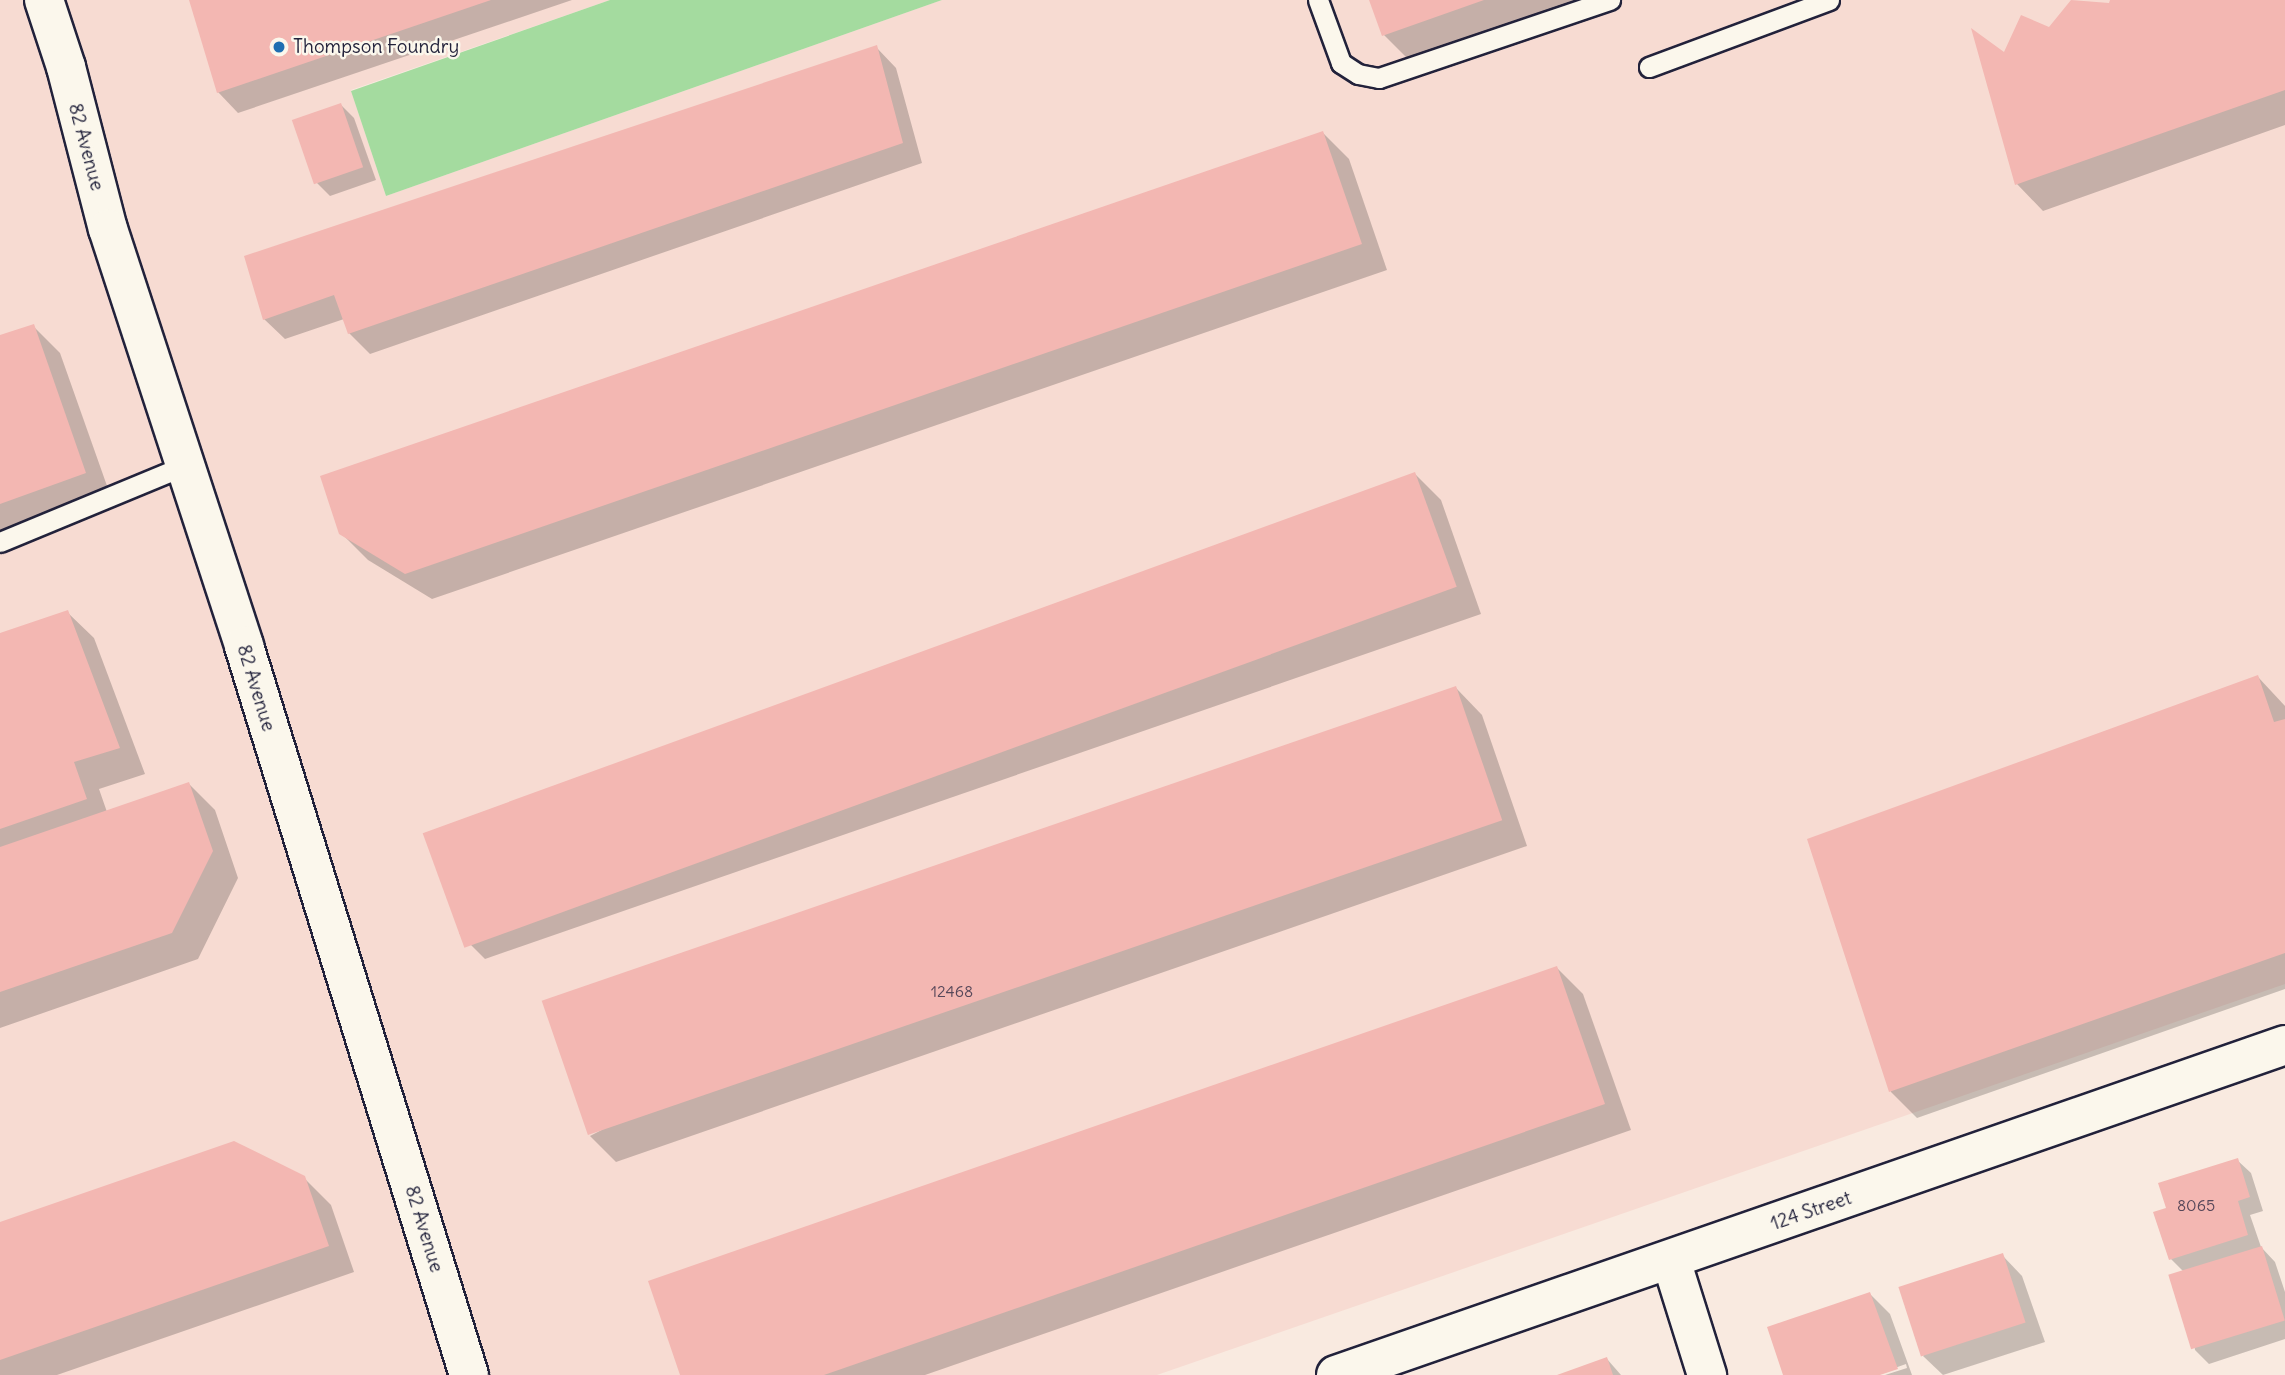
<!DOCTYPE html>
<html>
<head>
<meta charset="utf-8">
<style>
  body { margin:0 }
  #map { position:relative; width:2285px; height:1375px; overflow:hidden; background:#f9eae0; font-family:Delius,sans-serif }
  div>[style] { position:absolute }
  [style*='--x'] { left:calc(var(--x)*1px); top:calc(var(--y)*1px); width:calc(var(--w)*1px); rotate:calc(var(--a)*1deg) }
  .built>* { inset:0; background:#f7dbd2 }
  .green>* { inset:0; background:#a4db9f }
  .shadow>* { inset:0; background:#0003 }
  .building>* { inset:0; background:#f3b7b2; transform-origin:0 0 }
  .roads { filter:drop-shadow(2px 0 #22223b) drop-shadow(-2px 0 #22223b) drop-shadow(0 2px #22223b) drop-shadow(0 -2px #22223b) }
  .service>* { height:19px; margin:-9.5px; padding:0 9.5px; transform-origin:9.5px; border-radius:9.5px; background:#fbf7ec }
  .minor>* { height:38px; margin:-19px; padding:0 19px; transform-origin:19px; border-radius:19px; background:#fbf7ec }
  .tertiary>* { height:38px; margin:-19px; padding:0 19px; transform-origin:19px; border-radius:19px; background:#fbf7ec }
  .dots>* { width:19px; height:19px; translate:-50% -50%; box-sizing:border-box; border:4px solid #fbf7ec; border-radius:50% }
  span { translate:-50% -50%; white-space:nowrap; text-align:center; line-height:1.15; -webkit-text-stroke:5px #fbf7ec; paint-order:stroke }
  .number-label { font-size:16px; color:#564759 }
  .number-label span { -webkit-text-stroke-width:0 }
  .poi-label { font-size:19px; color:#22223b }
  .left { translate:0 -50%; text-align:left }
  .street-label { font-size:19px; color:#22223b }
</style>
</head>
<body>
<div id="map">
  <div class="built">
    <div style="clip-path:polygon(0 0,610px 0,351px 90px,386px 196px,942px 0,2285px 0,2285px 984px,1157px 1375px,0 1375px)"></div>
  </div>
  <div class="green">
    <div style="clip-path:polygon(610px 0,942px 0,386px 196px,351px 91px)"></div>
  </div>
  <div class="shadow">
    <div style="clip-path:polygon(191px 0,572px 0,238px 113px,218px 92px)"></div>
    <div style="clip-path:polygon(1371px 0,1585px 0,1410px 61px,1384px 35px)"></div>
    <div style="clip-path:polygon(2111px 0,2285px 0,2285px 125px,2043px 211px,2017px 184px,2004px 55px,2049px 29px,2110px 5px)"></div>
    <div style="clip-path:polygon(876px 47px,896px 68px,922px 163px,370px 354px,349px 333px,344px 319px,285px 339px,264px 319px)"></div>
    <div style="clip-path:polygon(341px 105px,354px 118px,376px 180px,330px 196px,316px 182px,295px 121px)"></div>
    <div style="clip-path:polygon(1323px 133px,1349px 159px,1387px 270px,432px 599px,368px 560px,341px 533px)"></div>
    <div style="clip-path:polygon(33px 326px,60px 353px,112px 500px,0 540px,0 337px)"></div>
    <div style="clip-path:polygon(1415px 474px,1441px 500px,1481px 614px,485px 959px,459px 933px)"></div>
    <div style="clip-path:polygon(67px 612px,94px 638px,145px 774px,99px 789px,107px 812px,189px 784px,215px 810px,238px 878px,198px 959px,0 1028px,0 635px)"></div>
    <div style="clip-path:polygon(2258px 677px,2285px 706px,2285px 989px,1917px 1118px,1891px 1092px,1809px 840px)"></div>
    <div style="clip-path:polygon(1456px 688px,1482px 715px,1527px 846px,616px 1162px,590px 1136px)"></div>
    <div style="clip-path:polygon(1557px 968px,1583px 994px,1631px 1130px,925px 1375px,682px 1375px)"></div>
    <div style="clip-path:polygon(2237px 1160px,2251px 1173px,2263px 1211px,2250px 1215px,2261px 1247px,2275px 1262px,2285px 1292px,2285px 1339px,2209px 1364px,2195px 1350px,2185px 1273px,2171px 1259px,2168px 1209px)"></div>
    <div style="clip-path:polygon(304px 1178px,331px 1205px,354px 1272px,57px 1375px,0 1375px,0 1224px)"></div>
    <div style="clip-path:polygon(2002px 1255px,2022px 1276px,2045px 1342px,1943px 1375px,1923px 1356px)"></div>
    <div style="clip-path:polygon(1870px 1294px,1890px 1314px,1912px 1375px,1885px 1375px,1907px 1368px,1906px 1364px,1875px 1375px,1785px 1375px)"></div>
    <div style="clip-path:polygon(1607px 1359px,1621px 1375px,1561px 1375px)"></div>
  </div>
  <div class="building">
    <div style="clip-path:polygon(189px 0,491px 0,217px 93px)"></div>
    <div style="clip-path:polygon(1369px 0,1484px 0,1382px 36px)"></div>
    <div style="clip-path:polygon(2071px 0,2109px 3px,2110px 0,2285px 0,2285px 90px,2015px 185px,1971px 28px,2004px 52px,2021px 15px,2049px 27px)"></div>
    <div style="clip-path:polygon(877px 45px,903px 143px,348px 334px,334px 295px,263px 320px,244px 256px)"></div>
    <div style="left:341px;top:103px;width:68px;height:52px;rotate:71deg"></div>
    <div style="clip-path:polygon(1323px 131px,1362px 244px,405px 574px,339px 534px,320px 476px)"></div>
    <div style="clip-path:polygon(34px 324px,86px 473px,0 504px,0 335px)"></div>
    <div style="left:1415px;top:472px;width:122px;height:1056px;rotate:70deg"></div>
    <div style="clip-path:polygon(68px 610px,120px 748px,74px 762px,87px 799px,0 829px,0 633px)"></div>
    <div style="clip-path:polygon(2258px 675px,2274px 722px,2285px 719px,2285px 953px,1889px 1092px,1807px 839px)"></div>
    <div style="left:1456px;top:686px;width:142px;height:967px;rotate:71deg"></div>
    <div style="clip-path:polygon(189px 782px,213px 851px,172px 933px,0 992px,0 847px)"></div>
    <div style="clip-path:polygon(1557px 966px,1605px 1104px,824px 1375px,680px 1375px,648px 1281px)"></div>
    <div style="clip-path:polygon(234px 1141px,305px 1176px,329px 1246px,0 1360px,0 1222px)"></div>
    <div style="clip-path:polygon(2238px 1158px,2250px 1197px,2238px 1201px,2248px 1235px,2169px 1260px,2153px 1212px,2166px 1208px,2158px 1183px)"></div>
    <div style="left:2262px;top:1246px;width:78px;height:98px;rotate:73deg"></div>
    <div style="left:2003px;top:1253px;width:73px;height:110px;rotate:72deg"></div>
    <div style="clip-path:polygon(1870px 1292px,1898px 1369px,1880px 1375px,1783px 1375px,1767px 1327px)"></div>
    <div style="clip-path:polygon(1607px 1357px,1613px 1375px,1557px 1375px)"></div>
  </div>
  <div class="roads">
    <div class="service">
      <div style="--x:1318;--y:0;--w:67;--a:69.9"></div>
      <div style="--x:1341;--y:63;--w:20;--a:33"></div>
      <div style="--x:1358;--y:74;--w:21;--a:11"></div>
      <div style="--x:1379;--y:78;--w:244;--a:-18.7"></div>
      <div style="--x:1649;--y:67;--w:192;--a:-20.4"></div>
      <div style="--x:0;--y:542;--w:201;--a:-22.5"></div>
    </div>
    <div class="minor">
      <div style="--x:1671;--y:1260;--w:121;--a:72.6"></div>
    </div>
    <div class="tertiary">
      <div style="--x:44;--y:0;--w:71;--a:71.8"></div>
      <div style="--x:66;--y:67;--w:167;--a:75.5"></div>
      <div style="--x:108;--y:229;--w:439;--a:71.9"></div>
      <div style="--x:244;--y:646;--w:763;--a:72.85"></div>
      <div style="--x:1336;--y:1375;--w:1005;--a:-19.17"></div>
    </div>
  </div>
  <div class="dots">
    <div style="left:279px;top:47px;background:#1f6fb2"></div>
  </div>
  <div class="number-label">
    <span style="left:952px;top:991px">12468</span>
    <span style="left:2196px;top:1205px">8065</span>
  </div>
  <div class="poi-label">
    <span class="left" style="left:293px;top:47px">Thompson Foundry</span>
  </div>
  <div class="street-label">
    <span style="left:86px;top:147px;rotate:75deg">82 Avenue</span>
    <span style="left:256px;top:688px;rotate:73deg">82 Avenue</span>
    <span style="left:1811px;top:1211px;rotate:-19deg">124 Street</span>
    <span style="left:424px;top:1229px;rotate:73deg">82 Avenue</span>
  </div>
</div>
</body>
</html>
